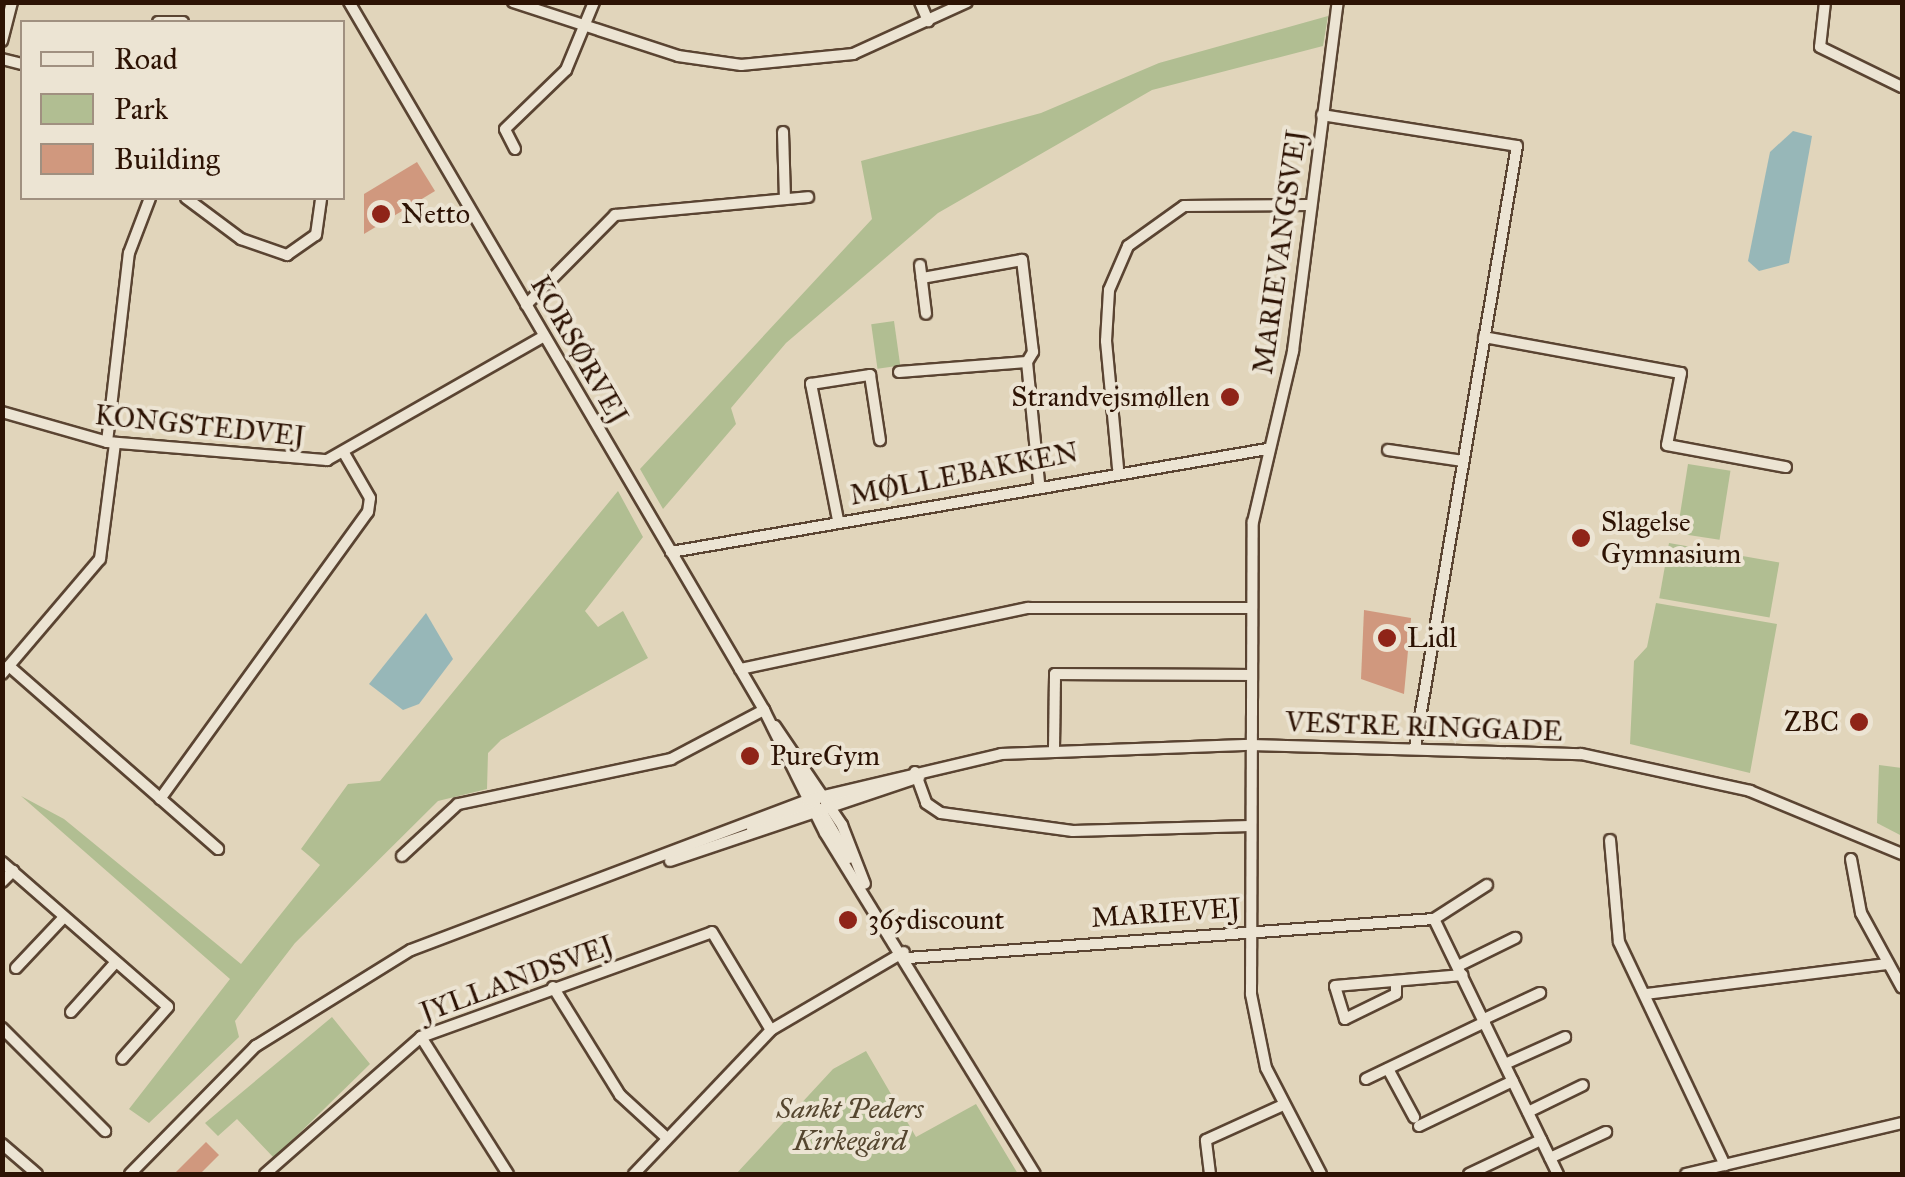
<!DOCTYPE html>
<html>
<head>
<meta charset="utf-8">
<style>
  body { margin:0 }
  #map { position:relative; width:1905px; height:1177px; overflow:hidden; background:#e1d5bb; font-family:"IM FELL Great Primer",serif }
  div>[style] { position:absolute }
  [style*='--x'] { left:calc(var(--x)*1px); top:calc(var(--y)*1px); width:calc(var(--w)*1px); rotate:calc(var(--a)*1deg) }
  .green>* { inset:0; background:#b1be92; transform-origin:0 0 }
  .water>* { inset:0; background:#97b7b8 }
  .building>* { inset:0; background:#d0987e }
  .roads { filter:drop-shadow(2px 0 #5a4432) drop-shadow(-2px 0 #5a4432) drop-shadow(0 2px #5a4432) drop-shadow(0 -2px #5a4432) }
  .minor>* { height:10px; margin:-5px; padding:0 5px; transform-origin:5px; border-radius:5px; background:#ece4d3 }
  .dots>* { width:28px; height:28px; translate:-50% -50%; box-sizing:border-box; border:5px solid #ece4d3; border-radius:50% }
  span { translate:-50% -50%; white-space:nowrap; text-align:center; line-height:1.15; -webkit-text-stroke:8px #ece4d3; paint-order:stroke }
  .poi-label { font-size:28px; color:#2d1304 }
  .left { translate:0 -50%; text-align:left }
  .right { translate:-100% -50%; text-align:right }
  .street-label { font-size:28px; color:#2d1304 }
  .park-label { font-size:28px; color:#55462f; font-style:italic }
  .frame { position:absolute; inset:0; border:5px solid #2d1304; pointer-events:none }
  .legend { position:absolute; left:20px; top:20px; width:325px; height:180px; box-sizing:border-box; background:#ece4d3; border:2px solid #a09080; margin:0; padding:12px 18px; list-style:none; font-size:30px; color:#2d1304 }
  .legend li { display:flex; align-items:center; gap:20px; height:50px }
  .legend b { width:50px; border:2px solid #a09080 }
</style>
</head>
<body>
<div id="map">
  <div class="green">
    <div style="clip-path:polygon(1328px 16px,1323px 46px,1152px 90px,938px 213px,786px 343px,731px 408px,736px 424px,663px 509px,640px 469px,872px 219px,861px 161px,1041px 113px,1159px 63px)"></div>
    <div style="left:894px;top:321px;width:45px;height:23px;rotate:82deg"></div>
    <div style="left:1688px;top:464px;width:43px;height:70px;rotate:9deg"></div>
    <div style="clip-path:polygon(618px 491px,643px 537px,585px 611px,598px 627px,623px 611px,648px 658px,501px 740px,488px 753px,487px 789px,438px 801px,295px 943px,235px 1021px,239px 1037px,149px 1123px,129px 1109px,230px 979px,21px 796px,64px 819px,241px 964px,320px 865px,301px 849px,348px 784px,380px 781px)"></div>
    <div style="left:1669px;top:543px;width:112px;height:56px;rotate:10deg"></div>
    <div style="clip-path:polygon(1656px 603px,1777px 624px,1750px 773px,1630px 744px,1634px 661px,1647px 647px)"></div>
    <div style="clip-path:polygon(1879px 765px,1902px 768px,1902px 836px,1877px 823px)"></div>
    <div style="clip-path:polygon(332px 1017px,370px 1064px,274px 1158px,237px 1119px,218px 1136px,205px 1123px)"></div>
    <div style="clip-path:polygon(866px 1051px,916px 1137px,976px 1104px,1018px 1174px,736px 1174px,833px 1069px)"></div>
  </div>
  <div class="water">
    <div style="clip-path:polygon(1793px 131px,1812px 136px,1789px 263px,1759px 271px,1748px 261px,1770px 152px)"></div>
    <div style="clip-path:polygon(426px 613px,453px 659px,419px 704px,403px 710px,369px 684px)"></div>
  </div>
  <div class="building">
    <div style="clip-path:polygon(417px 162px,435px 191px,364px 234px,364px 194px)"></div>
    <div style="clip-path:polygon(1364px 610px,1411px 618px,1404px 694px,1361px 679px)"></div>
    <div style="clip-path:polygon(206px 1142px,219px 1155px,200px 1174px,174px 1174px)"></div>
  </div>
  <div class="roads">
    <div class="minor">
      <div style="--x:349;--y:2;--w:821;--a:59.62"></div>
      <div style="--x:764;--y:710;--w:137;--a:63.6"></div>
      <div style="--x:825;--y:833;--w:400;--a:58.4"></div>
      <div style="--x:513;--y:2;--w:174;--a:18.1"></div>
      <div style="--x:678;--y:56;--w:64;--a:8.1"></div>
      <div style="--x:741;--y:65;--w:113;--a:-5.6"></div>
      <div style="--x:853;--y:54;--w:125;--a:-24.5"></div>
      <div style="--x:920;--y:2;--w:21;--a:67"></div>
      <div style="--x:1825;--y:2;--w:45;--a:96.3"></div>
      <div style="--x:1820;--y:47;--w:91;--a:26"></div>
      <div style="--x:158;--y:22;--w:25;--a:0"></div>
      <div style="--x:2;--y:41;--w:40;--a:-75.6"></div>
      <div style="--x:2;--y:59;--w:21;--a:14"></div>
      <div style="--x:1322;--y:115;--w:197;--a:9"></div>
      <div style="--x:1517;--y:146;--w:610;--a:99.63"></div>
      <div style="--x:783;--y:132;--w:67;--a:88.3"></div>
      <div style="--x:515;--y:149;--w:22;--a:-117"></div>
      <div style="--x:505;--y:129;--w:85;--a:-44"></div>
      <div style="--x:566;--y:70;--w:74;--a:-67.6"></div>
      <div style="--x:186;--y:198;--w:69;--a:36.7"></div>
      <div style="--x:241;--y:239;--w:49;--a:19.2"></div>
      <div style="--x:287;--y:255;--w:35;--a:-35"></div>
      <div style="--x:316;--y:235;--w:37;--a:-82"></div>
      <div style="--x:920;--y:265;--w:49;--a:83"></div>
      <div style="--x:526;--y:305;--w:127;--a:-45.3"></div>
      <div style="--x:615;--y:215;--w:194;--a:-5.3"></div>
      <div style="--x:1484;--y:337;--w:200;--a:10.4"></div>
      <div style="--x:1681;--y:373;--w:73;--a:101"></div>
      <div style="--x:1667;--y:445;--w:121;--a:10.5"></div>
      <div style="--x:1027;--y:362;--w:121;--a:84.3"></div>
      <div style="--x:899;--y:372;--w:128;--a:-4.5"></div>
      <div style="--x:1027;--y:362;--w:12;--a:-59"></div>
      <div style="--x:1033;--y:352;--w:93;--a:-96.8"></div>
      <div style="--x:1022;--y:260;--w:102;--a:169.8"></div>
      <div style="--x:2;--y:412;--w:109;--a:15.9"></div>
      <div style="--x:107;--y:442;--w:221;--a:4.7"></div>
      <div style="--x:327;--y:460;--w:250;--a:-29.7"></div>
      <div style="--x:107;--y:442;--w:190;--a:-83.4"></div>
      <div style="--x:129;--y:253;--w:59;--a:-69.1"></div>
      <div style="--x:1388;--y:450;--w:76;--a:8.3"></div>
      <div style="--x:1118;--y:468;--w:128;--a:-95.4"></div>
      <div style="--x:1106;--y:341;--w:51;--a:-86.6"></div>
      <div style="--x:1109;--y:290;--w:48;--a:-66.6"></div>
      <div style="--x:1128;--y:246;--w:69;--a:-35.5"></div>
      <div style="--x:1184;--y:206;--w:125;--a:-0.5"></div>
      <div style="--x:838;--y:520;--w:139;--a:-101.2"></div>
      <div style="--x:811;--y:384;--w:60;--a:-8.7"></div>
      <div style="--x:870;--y:375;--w:66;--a:81.3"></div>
      <div style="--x:671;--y:552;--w:605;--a:-9.8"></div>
      <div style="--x:9;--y:666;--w:278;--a:41.2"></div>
      <div style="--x:740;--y:669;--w:294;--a:-12"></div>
      <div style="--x:1028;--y:608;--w:224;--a:0"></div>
      <div style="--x:2;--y:674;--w:151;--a:-49.6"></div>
      <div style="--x:100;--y:559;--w:117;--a:-82.6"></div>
      <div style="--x:775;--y:726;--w:120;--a:55.9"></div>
      <div style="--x:842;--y:825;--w:63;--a:68.7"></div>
      <div style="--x:1054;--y:748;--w:74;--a:-89.2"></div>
      <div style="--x:1055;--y:674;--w:196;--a:0.3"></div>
      <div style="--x:790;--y:755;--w:52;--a:59"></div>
      <div style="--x:915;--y:772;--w:33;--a:70"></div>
      <div style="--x:926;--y:803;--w:18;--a:34"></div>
      <div style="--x:941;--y:813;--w:133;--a:7.8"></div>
      <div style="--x:1073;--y:831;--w:177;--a:-1.6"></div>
      <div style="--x:160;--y:799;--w:354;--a:-54.1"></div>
      <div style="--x:368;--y:512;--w:14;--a:-82"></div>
      <div style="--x:370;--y:498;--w:52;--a:-120"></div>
      <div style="--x:826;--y:804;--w:43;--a:-18.9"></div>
      <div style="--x:820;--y:809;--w:57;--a:59.4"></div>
      <div style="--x:752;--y:829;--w:68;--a:-19.8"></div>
      <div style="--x:1610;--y:840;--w:102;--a:85"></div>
      <div style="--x:1619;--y:942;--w:247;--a:64.6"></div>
      <div style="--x:402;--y:856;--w:76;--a:-42.9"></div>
      <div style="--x:458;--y:804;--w:218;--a:-11.9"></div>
      <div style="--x:671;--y:759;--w:105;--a:-27.8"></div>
      <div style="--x:1851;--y:859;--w:55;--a:79.5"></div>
      <div style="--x:1861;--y:913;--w:85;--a:61.3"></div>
      <div style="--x:670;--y:861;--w:263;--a:-18.6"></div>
      <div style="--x:2;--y:862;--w:220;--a:41.1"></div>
      <div style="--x:168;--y:1007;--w:69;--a:131.5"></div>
      <div style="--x:2;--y:882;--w:16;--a:-45"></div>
      <div style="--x:1434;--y:919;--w:63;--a:-32.7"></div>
      <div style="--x:908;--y:958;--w:527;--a:-4.24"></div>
      <div style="--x:1434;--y:919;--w:284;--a:64.1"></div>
      <div style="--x:1458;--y:966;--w:64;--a:-26.2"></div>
      <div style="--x:16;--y:968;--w:70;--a:-46.7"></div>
      <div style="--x:1396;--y:981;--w:13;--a:90"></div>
      <div style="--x:1396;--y:994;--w:57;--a:153.9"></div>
      <div style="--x:1345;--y:1019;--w:34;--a:-107"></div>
      <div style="--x:1335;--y:986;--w:128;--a:-4.9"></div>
      <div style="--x:553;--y:987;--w:127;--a:58.2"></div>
      <div style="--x:620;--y:1095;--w:64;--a:42.5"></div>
      <div style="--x:1646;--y:994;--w:244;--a:-7.1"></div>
      <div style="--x:71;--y:1012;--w:67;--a:-48"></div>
      <div style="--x:1484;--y:1019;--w:62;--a:-24.9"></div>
      <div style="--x:2;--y:1028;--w:146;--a:45"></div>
      <div style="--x:421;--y:1037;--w:162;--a:57.6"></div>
      <div style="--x:1505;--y:1064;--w:66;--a:-24.2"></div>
      <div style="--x:1388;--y:1069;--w:55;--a:61.6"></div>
      <div style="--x:1366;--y:1079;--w:132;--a:-25.6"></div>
      <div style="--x:1528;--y:1112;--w:61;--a:-26.1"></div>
      <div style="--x:1419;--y:1126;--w:104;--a:-25.6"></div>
      <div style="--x:2;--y:1144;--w:46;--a:40.6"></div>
      <div style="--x:1550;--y:1158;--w:62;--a:-24.9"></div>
      <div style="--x:130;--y:1174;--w:180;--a:-45.5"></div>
      <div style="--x:256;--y:1046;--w:182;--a:-31.8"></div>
      <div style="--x:411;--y:950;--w:423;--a:-20.7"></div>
      <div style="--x:807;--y:800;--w:199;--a:-13.3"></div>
      <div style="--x:1001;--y:754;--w:250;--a:-2.1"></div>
      <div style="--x:1251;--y:745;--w:330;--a:1.6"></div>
      <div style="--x:1581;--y:754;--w:173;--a:12.3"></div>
      <div style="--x:1750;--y:791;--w:165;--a:22.5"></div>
      <div style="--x:265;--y:1174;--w:208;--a:-41.3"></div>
      <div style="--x:421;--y:1037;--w:309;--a:-19.8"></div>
      <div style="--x:712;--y:932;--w:114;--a:59"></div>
      <div style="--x:634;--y:1174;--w:199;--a:-46.4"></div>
      <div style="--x:771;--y:1030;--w:154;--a:-30.4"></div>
      <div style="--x:1210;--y:1174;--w:34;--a:-97"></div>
      <div style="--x:1206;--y:1140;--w:82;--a:-24.4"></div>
      <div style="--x:1321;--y:1174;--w:119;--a:-117.4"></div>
      <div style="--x:1266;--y:1068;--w:76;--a:-101.5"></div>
      <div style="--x:1251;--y:994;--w:472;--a:-89.8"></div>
      <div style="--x:1253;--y:522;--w:176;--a:-76.8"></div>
      <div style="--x:1293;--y:351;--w:352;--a:-82.7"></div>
      <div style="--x:1469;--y:1174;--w:80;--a:-25.3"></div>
      <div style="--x:1686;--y:1174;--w:222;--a:-13.3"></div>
    </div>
  </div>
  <div class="dots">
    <div style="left:381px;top:214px;background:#8f2418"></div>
    <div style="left:1230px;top:397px;background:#8f2418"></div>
    <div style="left:1581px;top:538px;background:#8f2418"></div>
    <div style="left:1387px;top:638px;background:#8f2418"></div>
    <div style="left:1859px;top:722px;background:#8f2418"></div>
    <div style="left:750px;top:756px;background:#8f2418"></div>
    <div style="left:848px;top:920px;background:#8f2418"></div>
  </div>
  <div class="poi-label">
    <span class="left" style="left:401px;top:214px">Netto</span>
    <span class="right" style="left:1210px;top:397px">Strandvejsmøllen</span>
    <span class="left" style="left:1601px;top:538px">Slagelse<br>Gymnasium</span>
    <span class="left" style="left:1407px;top:638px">Lidl</span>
    <span class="right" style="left:1839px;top:722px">ZBC</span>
    <span class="left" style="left:770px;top:756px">PureGym</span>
    <span class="left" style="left:868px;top:920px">365discount</span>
  </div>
  <div class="street-label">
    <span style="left:1280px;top:252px;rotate:-82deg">MARIEVANGSVEJ</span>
    <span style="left:579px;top:350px;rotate:60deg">KORSØRVEJ</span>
    <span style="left:200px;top:426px;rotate:6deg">KONGSTEDVEJ</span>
    <span style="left:964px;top:474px;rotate:-11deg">MØLLEBAKKEN</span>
    <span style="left:1424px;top:727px;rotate:2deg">VESTRE RINGGADE</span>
    <span style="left:1166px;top:913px;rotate:-4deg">MARIEVEJ</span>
    <span style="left:517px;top:979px;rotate:-20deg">JYLLANDSVEJ</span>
  </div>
  <div class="park-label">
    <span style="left:850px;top:1125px">Sankt Peders<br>Kirkegård</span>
  </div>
  <div class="frame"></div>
  <ul class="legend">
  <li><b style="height:12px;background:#ece4d3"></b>Road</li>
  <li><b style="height:28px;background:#b1be92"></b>Park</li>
  <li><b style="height:28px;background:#d0987e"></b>Building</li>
  </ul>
</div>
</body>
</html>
